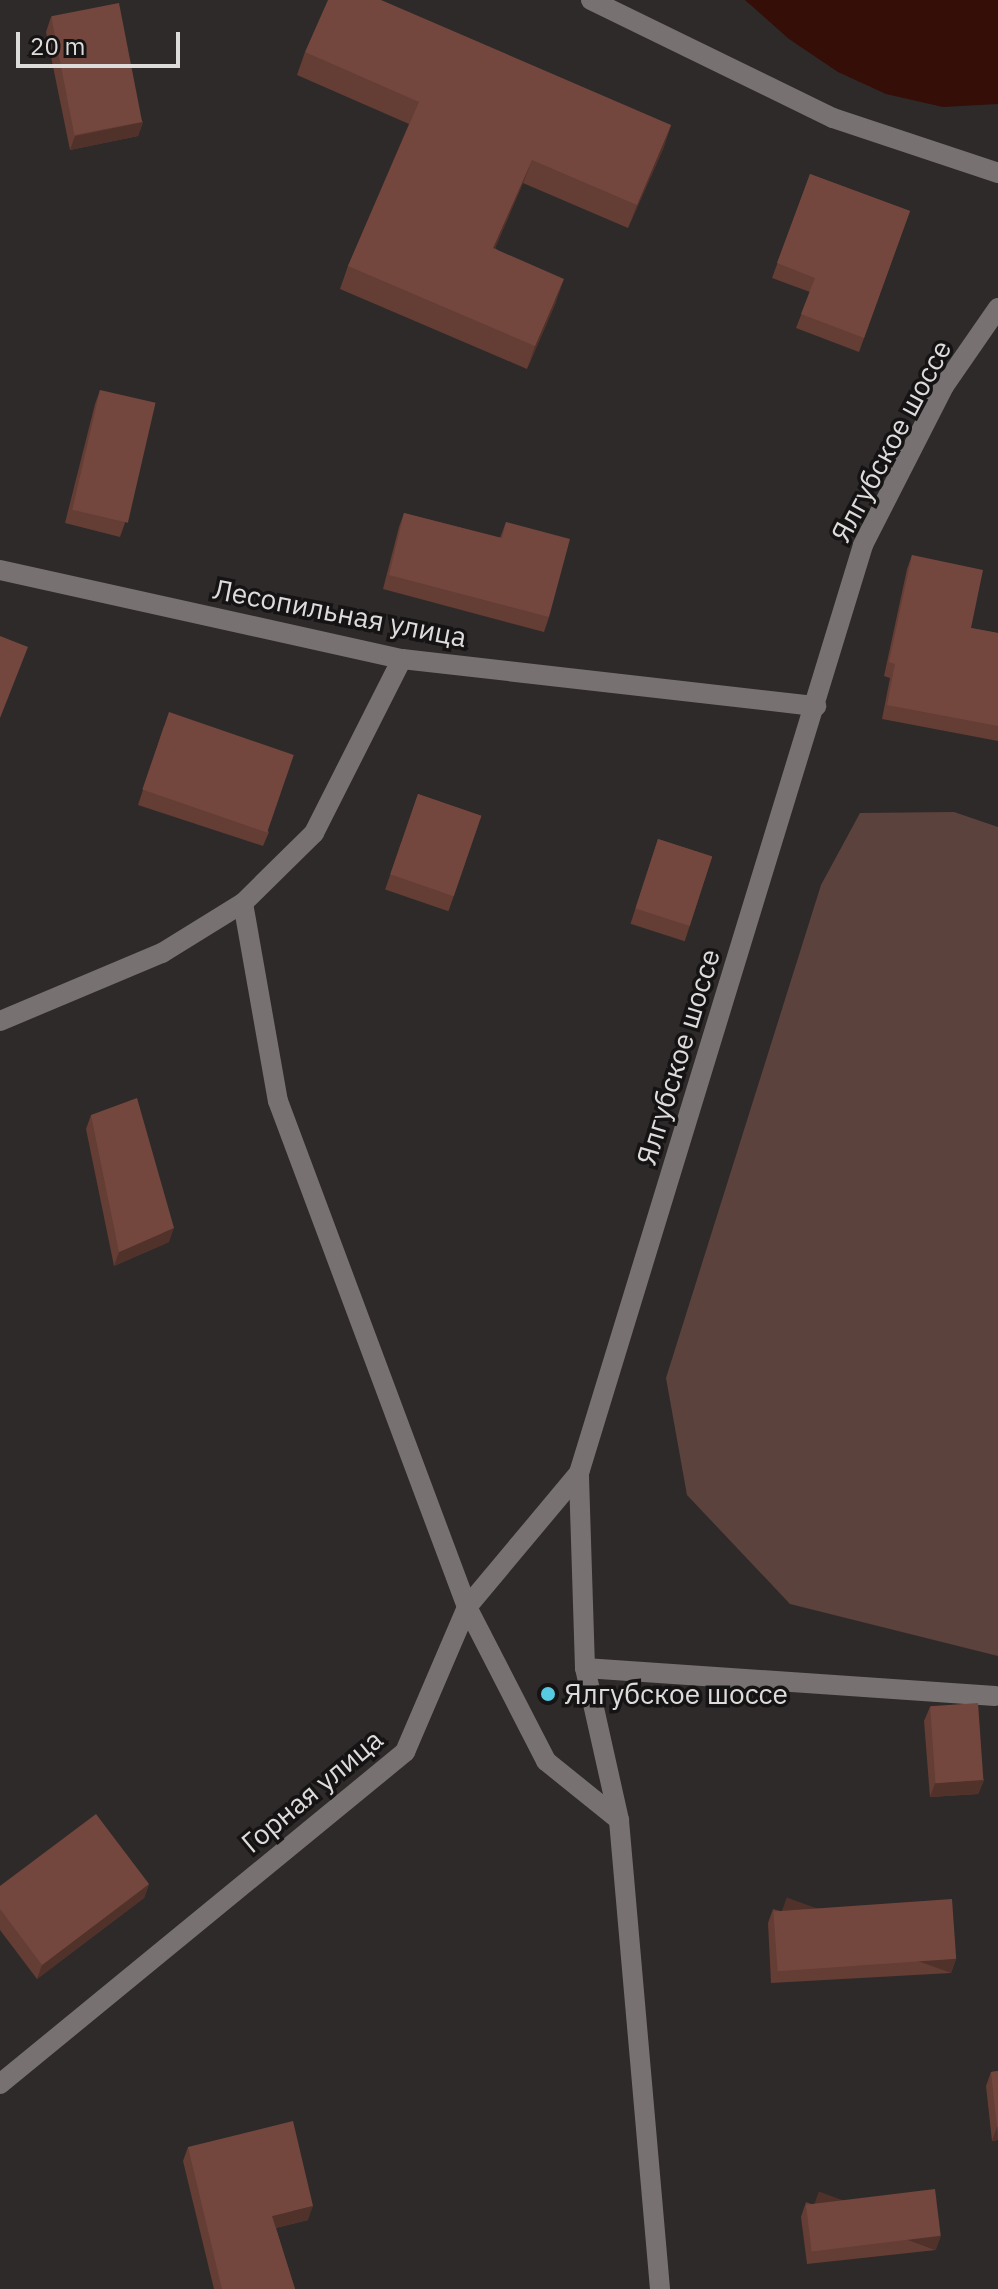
<!DOCTYPE html>
<html>
<head>
<meta charset="utf-8">
<style>
  body { margin:0 }
  #map { position:relative; width:998px; height:2289px; overflow:hidden; background:#2e2a29; font-family:"IBM Plex Sans",sans-serif }
  div>[style] { position:absolute }
  [style*='--x'] { left:calc(var(--x)*1px); top:calc(var(--y)*1px); width:calc(var(--w)*1px); rotate:calc(var(--a)*1deg) }
  .green>* { inset:0; background:#5c423d }
  .water>* { inset:0; background:#340e07 }
  .minor>* { height:20px; margin:-10px; padding:0 10px; transform-origin:10px; border-radius:10px; background:#777271 }
  .wall>* { inset:0; background:#643d35; transform-origin:0 0 }
  .shaded-wall>* { inset:0; background:#51322b; transform-origin:0 0 }
  .building>* { inset:0; background:#74473e; transform-origin:0 0 }
  .dots>* { width:22px; height:22px; translate:-50% -50%; box-sizing:border-box; border:4px solid #151313; border-radius:50% }
  span { translate:-50% -50%; white-space:nowrap; text-align:center; line-height:1.15; -webkit-text-stroke:7px #151313; paint-order:stroke }
  .street-label { font-size:28px; color:#dedbdb }
  .poi-label { font-size:28px; color:#dedbdb }
  .left { translate:0 -50%; text-align:left }
  .scale { position:absolute; left:16px; top:32px; width:164px; height:36px; box-sizing:border-box; border:4px solid #dedbdb; border-top:0; padding-left:10px; font-size:24px; line-height:28px; white-space:nowrap; color:#dedbdb; -webkit-text-stroke:6px #151313; paint-order:stroke }
</style>
</head>
<body>
<div id="map">
  <div class="green">
    <div style="clip-path:polygon(954px 812px,998px 827px,998px 1656px,790px 1604px,687px 1495px,666px 1378px,821px 885px,860px 813px)"></div>
  </div>
  <div class="water">
    <div style="clip-path:polygon(745px 0,998px 0,998px 104px,943px 107px,886px 94px,838px 72px,789px 39px)"></div>
  </div>
  <div class="minor">
    <div style="--x:591;--y:0;--w:269;--a:26"></div>
    <div style="--x:833;--y:118;--w:174;--a:18.4"></div>
    <div style="--x:0;--y:570;--w:412;--a:12.5"></div>
    <div style="--x:402;--y:659;--w:417;--a:6.5"></div>
    <div style="--x:243;--y:903;--w:201;--a:80"></div>
    <div style="--x:278;--y:1101;--w:540;--a:69.52"></div>
    <div style="--x:467;--y:1607;--w:173;--a:62.8"></div>
    <div style="--x:546;--y:1761;--w:94;--a:38.9"></div>
    <div style="--x:0;--y:1021;--w:176;--a:-22.8"></div>
    <div style="--x:162;--y:953;--w:95;--a:-31.7"></div>
    <div style="--x:243;--y:903;--w:100;--a:-44.6"></div>
    <div style="--x:314;--y:833;--w:195;--a:-63.2"></div>
    <div style="--x:585;--y:1668;--w:411;--a:3.9"></div>
    <div style="--x:0;--y:2084;--w:524;--a:-39.34"></div>
    <div style="--x:405;--y:1752;--w:158;--a:-66.8"></div>
    <div style="--x:467;--y:1607;--w:175;--a:-50.1"></div>
    <div style="--x:660;--y:2289;--w:471;--a:-95"></div>
    <div style="--x:619;--y:1820;--w:156;--a:-102.6"></div>
    <div style="--x:585;--y:1668;--w:195;--a:-91.8"></div>
    <div style="--x:579;--y:1473;--w:970;--a:-72.98"></div>
    <div style="--x:863;--y:545;--w:178;--a:-63"></div>
    <div style="--x:944;--y:386;--w:95;--a:-55.3"></div>
  </div>
  <div class="wall">
    <div style="clip-path:polygon(51px 17px,143px 122px,138px 136px,70px 150px,46px 32px)"></div>
    <div style="clip-path:polygon(305px 52px,671px 125px,663px 149px,628px 228px,523px 183px,495px 248px,556px 302px,527px 369px,340px 289px,348px 266px,409px 124px,297px 75px)"></div>
    <div style="clip-path:polygon(810px 174px,910px 211px,859px 352px,796px 328px,810px 292px,772px 278px)"></div>
    <div style="clip-path:polygon(100px 390px,125px 523px,120px 537px,65px 523px,95px 404px)"></div>
    <div style="clip-path:polygon(404px 513px,500px 538px,506px 522px,549px 617px,544px 632px,383px 589px,399px 527px)"></div>
    <div style="clip-path:polygon(912px 555px,971px 628px,998px 633px,998px 741px,882px 719px,890px 678px,884px 676px,907px 569px)"></div>
    <div style="clip-path:polygon(164px 726px,269px 832px,263px 846px,138px 805px)"></div>
    <div style="left:418px;top:794px;width:67px;height:101px;rotate:19deg"></div>
    <div style="left:658px;top:839px;width:57px;height:89px;rotate:18deg"></div>
    <div style="clip-path:polygon(91px 1115px,169px 1242px,114px 1266px,86px 1129px)"></div>
    <div style="clip-path:polygon(930px 1707px,984px 1780px,978px 1794px,930px 1797px,924px 1721px)"></div>
    <div style="clip-path:polygon(149px 1884px,144px 1898px,37px 1979px,0 1930px,0 1886px)"></div>
    <div style="clip-path:polygon(773px 1909px,956px 1959px,951px 1973px,771px 1983px,768px 1923px)"></div>
    <div style="clip-path:polygon(998px 2071px,998px 2140px,992px 2141px,986px 2086px,991px 2072px)"></div>
    <div style="clip-path:polygon(188px 2147px,308px 2220px,276px 2228px,295px 2289px,214px 2289px,183px 2161px)"></div>
    <div style="clip-path:polygon(806px 2202px,936px 2250px,807px 2264px,801px 2217px)"></div>
  </div>
  <div class="shaded-wall">
    <div style="clip-path:polygon(143px 122px,138px 136px,70px 150px,75px 136px)"></div>
    <div style="clip-path:polygon(671px 125px,663px 149px,628px 228px,637px 205px)"></div>
    <div style="clip-path:polygon(532px 160px,523px 183px,485px 271px,493px 248px)"></div>
    <div style="clip-path:polygon(564px 279px,556px 302px,527px 369px,535px 346px)"></div>
    <div style="clip-path:polygon(174px 1228px,169px 1242px,114px 1266px,119px 1252px)"></div>
    <div style="clip-path:polygon(984px 1780px,978px 1794px,930px 1797px,935px 1783px)"></div>
    <div style="clip-path:polygon(149px 1884px,144px 1898px,37px 1979px,42px 1965px)"></div>
    <div style="left:956px;top:1959px;width:15px;height:180px;rotate:110deg"></div>
    <div style="clip-path:polygon(997px 2127px,998px 2140px,992px 2141px)"></div>
    <div style="clip-path:polygon(313px 2206px,308px 2220px,267px 2230px,272px 2216px)"></div>
    <div style="left:941px;top:2236px;width:15px;height:130px;rotate:110deg"></div>
  </div>
  <div class="building">
    <div style="clip-path:polygon(328px 0,381px 0,671px 125px,637px 205px,532px 160px,493px 248px,564px 279px,535px 346px,348px 266px,419px 102px,305px 52px)"></div>
    <div style="left:119px;top:3px;width:121px;height:69px;rotate:79deg"></div>
    <div style="clip-path:polygon(810px 174px,910px 211px,864px 338px,801px 314px,815px 278px,777px 263px)"></div>
    <div style="left:100px;top:390px;width:57px;height:123px;rotate:13deg"></div>
    <div style="clip-path:polygon(404px 513px,502px 538px,506px 522px,570px 539px,549px 617px,389px 575px)"></div>
    <div style="clip-path:polygon(912px 555px,983px 570px,971px 628px,998px 633px,998px 726px,887px 705px,895px 664px,889px 662px)"></div>
    <div style="clip-path:polygon(0 636px,28px 647px,0 718px)"></div>
    <div style="left:169px;top:712px;width:132px;height:82px;rotate:19deg"></div>
    <div style="left:418px;top:794px;width:67px;height:85px;rotate:19deg"></div>
    <div style="left:658px;top:839px;width:57px;height:73px;rotate:18deg"></div>
    <div style="clip-path:polygon(137px 1098px,174px 1228px,119px 1252px,91px 1115px)"></div>
    <div style="left:978px;top:1703px;width:77px;height:48px;rotate:86deg"></div>
    <div style="clip-path:polygon(96px 1814px,149px 1884px,42px 1965px,0 1909px,0 1886px)"></div>
    <div style="left:952px;top:1899px;width:60px;height:179px;rotate:86deg"></div>
    <div style="clip-path:polygon(998px 2071px,998px 2127px,997px 2127px,991px 2072px)"></div>
    <div style="clip-path:polygon(293px 2121px,313px 2206px,272px 2216px,295px 2289px,222px 2289px,188px 2147px)"></div>
    <div style="left:935px;top:2189px;width:47px;height:130px;rotate:83deg"></div>
  </div>
  <div class="dots">
    <div style="left:548px;top:1694px;background:#55cae0"></div>
  </div>
  <div class="street-label">
    <span style="left:891px;top:441px;rotate:-62deg">Ялгубское шоссе</span>
    <span style="left:340px;top:613px;rotate:11deg">Лесопильная улица</span>
    <span style="left:678px;top:1057px;rotate:-73deg">Ялгубское шоссе</span>
    <span style="left:312px;top:1791px;rotate:-40deg">Горная улица</span>
  </div>
  <div class="poi-label">
    <span class="left" style="left:564px;top:1694px">Ялгубское шоссе</span>
  </div>
  <div class="scale">20 m</div>
</div>
</body>
</html>
